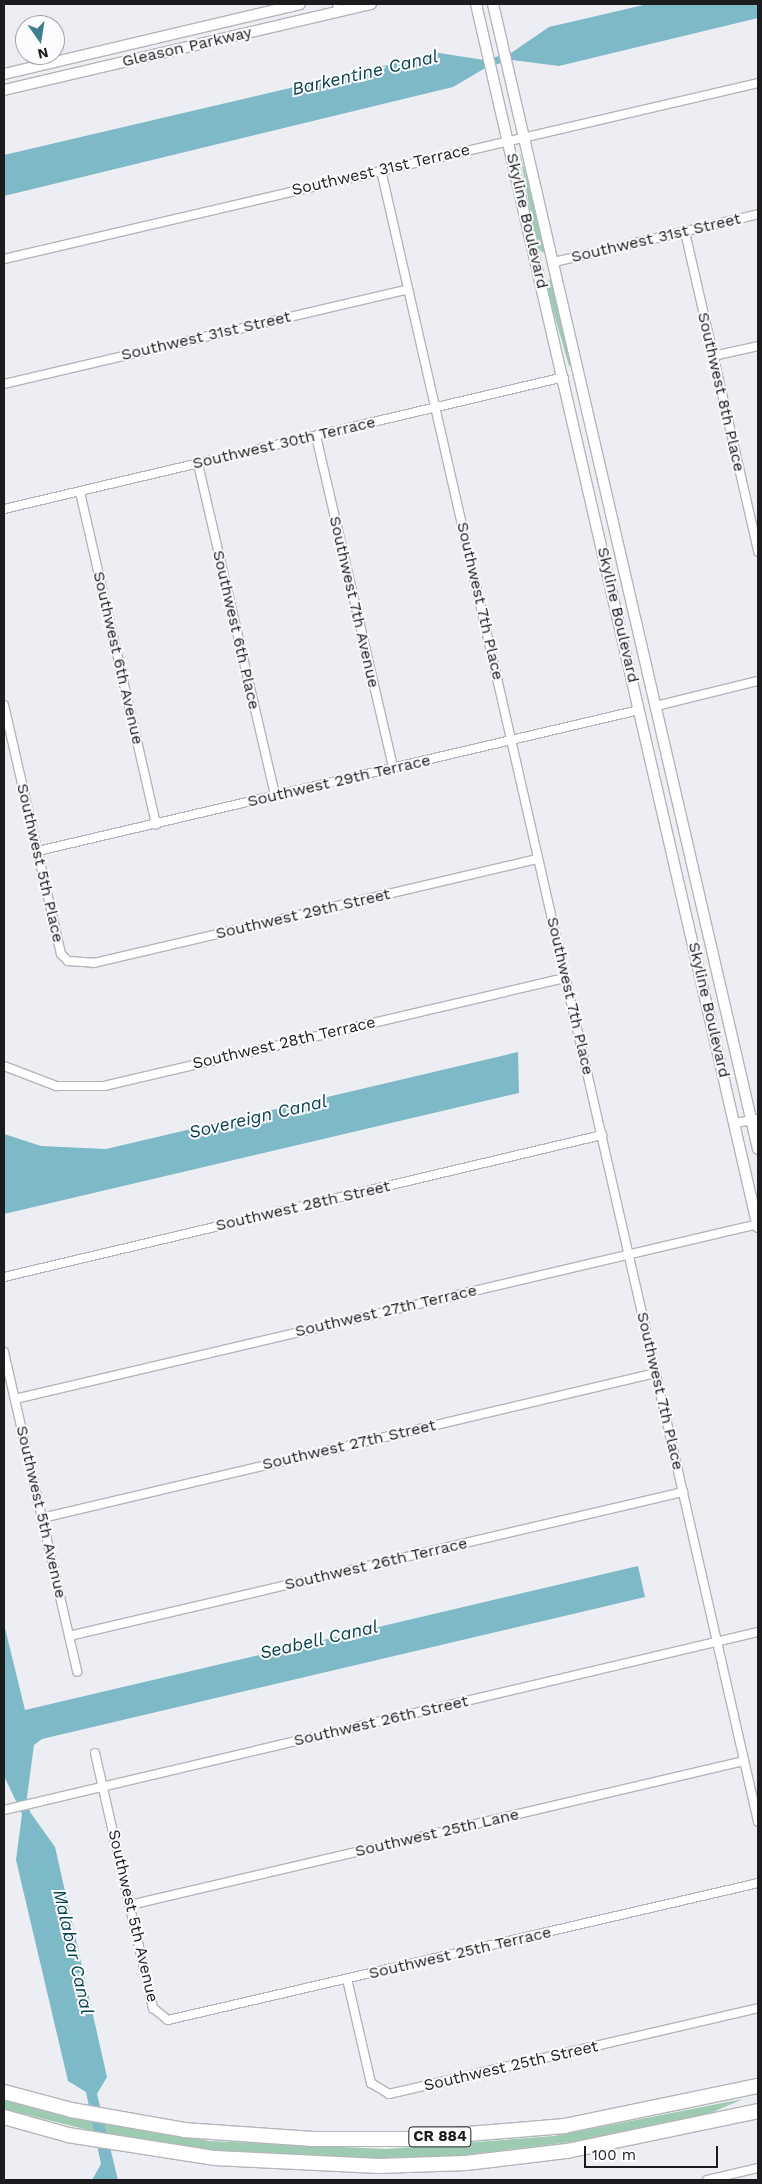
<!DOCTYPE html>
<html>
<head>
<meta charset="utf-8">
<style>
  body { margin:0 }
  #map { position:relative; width:762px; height:2184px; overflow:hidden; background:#edeef3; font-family:"Work Sans",sans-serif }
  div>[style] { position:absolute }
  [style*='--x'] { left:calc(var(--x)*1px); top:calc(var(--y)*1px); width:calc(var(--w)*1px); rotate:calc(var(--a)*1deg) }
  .green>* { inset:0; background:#9dcbb2 }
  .water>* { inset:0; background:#7eb9c8 }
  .roads { filter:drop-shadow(1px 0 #b4b5ba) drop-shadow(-1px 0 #b4b5ba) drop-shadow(0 1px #b4b5ba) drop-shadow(0 -1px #b4b5ba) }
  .street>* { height:8px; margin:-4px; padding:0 4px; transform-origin:4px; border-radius:4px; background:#fff }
  .secondary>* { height:10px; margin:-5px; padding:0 5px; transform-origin:5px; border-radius:5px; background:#fff }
  .highway>* { height:14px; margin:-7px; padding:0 7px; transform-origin:7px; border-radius:7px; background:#fff }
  span { translate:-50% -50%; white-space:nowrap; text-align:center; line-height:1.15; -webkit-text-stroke:4px #fbfcfe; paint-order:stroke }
  .shield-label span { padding:1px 4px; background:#fbfcfe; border:1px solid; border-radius:4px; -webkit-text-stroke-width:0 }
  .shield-label { font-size:15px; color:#1b1c1d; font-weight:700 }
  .street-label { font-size:16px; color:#1b1c1d }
  .water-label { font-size:18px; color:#0b414d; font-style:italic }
  .frame { position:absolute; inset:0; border:5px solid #1b1c1d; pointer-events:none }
  .north { position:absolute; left:15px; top:15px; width:50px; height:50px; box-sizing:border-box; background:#fbfcfe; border:1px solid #a1a2a4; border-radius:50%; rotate:167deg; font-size:14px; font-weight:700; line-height:20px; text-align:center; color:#1b1c1d }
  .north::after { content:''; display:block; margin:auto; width:18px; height:22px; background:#3d7e91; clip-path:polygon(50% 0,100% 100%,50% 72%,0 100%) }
  .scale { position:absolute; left:584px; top:2146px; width:134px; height:22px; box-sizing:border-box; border:2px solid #1b1c1d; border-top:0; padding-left:6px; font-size:15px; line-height:18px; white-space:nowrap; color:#1b1c1d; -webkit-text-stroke:4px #fbfcfe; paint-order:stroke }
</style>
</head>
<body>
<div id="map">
  <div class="green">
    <div style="clip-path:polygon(519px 150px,546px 247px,543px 253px,537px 247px)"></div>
    <div style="clip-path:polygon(549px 279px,555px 287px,572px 362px,569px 366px,547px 289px)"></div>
    <div style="clip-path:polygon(743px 2099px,706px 2115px,595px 2139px,457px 2156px,376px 2159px,205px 2150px,92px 2131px,4px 2109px,4px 2100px,87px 2120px,209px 2141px,386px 2149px,554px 2136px)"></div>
  </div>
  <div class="water">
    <div style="clip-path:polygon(648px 4px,758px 4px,758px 18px,559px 66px,512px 60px,487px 67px,453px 87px,4px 196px,4px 155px,439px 53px,484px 60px,511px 53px,549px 27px)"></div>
    <div style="clip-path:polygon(518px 1052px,519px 1093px,4px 1214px,4px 1134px,41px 1146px,106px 1149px)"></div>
    <div style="clip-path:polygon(638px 1566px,645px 1597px,42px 1739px,34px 1745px,27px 1797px,30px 1812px,55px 1847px,107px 2077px,97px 2094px,118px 2180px,92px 2180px,101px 2164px,86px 2092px,68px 2081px,16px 1860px,22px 1814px,4px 1776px,4px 1624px,25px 1710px)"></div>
  </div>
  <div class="roads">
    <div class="street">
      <div style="--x:337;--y:4;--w:7;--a:74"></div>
      <div style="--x:381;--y:170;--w:1694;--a:77.14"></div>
      <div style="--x:685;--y:232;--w:328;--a:77.1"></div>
      <div style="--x:4;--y:259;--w:774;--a:-13.14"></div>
      <div style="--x:554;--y:262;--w:210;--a:-13.2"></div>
      <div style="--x:713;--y:356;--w:46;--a:-12.5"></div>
      <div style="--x:4;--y:384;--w:415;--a:-13.2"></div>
      <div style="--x:316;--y:436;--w:341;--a:76.9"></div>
      <div style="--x:198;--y:464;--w:341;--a:76.9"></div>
      <div style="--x:80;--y:492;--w:341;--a:77.1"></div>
      <div style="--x:4;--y:509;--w:575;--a:-13.26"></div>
      <div style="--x:4;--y:705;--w:255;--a:77.1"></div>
      <div style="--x:61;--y:954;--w:10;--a:45"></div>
      <div style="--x:68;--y:961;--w:26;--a:4"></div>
      <div style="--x:94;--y:963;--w:456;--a:-13.2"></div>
      <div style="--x:656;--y:706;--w:105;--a:-13.8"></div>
      <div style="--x:38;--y:851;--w:617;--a:-13.2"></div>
      <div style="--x:4;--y:1066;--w:56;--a:21"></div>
      <div style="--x:56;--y:1086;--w:48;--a:0"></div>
      <div style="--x:104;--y:1086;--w:473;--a:-13.2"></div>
      <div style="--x:735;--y:1123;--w:23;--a:-10"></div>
      <div style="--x:4;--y:1277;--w:615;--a:-13.36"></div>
      <div style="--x:4;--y:1352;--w:328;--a:77.1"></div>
      <div style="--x:15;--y:1399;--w:763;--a:-13.25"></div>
      <div style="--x:42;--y:1518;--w:631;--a:-13.29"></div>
      <div style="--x:69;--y:1636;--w:631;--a:-13.2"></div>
      <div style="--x:95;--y:1753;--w:262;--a:77.2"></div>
      <div style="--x:153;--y:2008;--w:19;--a:39"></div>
      <div style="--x:168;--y:2020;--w:606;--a:-13.07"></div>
      <div style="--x:4;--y:1810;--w:775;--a:-13.28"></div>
      <div style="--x:130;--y:1905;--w:631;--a:-13.2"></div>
      <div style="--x:347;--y:1979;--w:107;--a:77"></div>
      <div style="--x:371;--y:2083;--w:21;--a:31"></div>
      <div style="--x:389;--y:2094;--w:379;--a:-13.1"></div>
      <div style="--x:707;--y:2180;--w:52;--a:-13.2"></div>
    </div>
    <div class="secondary">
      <div style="--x:476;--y:4;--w:1255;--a:77.02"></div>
      <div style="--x:493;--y:4;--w:1175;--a:76.97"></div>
      <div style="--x:4;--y:74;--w:304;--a:-13.3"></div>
      <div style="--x:4;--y:90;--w:377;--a:-13.2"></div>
    </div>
    <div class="highway">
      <div style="--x:4;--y:2092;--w:69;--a:15"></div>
      <div style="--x:71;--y:2110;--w:115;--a:10"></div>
      <div style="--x:184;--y:2130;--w:129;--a:4"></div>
      <div style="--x:313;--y:2139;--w:94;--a:0"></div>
      <div style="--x:407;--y:2139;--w:158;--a:-4.7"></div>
      <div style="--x:564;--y:2126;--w:198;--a:-11.7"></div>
      <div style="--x:4;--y:2117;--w:66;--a:15.7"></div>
      <div style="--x:68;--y:2135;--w:149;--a:8.9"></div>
      <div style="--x:215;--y:2158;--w:164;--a:2.8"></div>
      <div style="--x:379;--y:2166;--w:87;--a:-2"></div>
      <div style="--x:466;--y:2163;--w:102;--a:-6.8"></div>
      <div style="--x:567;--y:2151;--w:195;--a:-11.8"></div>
    </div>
  </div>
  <div class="shield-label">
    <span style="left:440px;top:2137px">CR 884</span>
  </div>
  <div class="street-label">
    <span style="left:187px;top:47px;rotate:-13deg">Gleason Parkway</span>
    <span style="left:381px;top:170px;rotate:-13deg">Southwest 31st Terrace</span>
    <span style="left:527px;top:221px;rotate:77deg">Skyline Boulevard</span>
    <span style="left:656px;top:238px;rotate:-13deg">Southwest 31st Street</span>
    <span style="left:206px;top:336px;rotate:-13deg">Southwest 31st Street</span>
    <span style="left:721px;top:392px;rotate:77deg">Southwest 8th Place</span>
    <span style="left:284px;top:443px;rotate:-13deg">Southwest 30th Terrace</span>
    <span style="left:480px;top:601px;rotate:77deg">Southwest 7th Place</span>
    <span style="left:354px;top:602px;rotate:77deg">Southwest 7th Avenue</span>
    <span style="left:618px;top:615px;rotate:77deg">Skyline Boulevard</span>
    <span style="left:236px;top:630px;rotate:77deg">Southwest 6th Place</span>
    <span style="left:118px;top:658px;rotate:77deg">Southwest 6th Avenue</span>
    <span style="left:339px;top:781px;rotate:-13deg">Southwest 29th Terrace</span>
    <span style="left:40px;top:863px;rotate:77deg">Southwest 5th Place</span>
    <span style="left:303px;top:914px;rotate:-13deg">Southwest 29th Street</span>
    <span style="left:570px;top:996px;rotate:77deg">Southwest 7th Place</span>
    <span style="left:709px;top:1010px;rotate:77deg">Skyline Boulevard</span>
    <span style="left:284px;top:1043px;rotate:-13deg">Southwest 28th Terrace</span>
    <span style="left:303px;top:1206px;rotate:-13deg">Southwest 28th Street</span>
    <span style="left:386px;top:1311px;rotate:-13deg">Southwest 27th Terrace</span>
    <span style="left:660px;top:1391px;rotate:77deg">Southwest 7th Place</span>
    <span style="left:349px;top:1445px;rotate:-13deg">Southwest 27th Street</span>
    <span style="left:41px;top:1512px;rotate:77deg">Southwest 5th Avenue</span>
    <span style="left:376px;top:1564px;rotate:-13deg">Southwest 26th Terrace</span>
    <span style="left:381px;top:1721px;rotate:-13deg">Southwest 26th Street</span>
    <span style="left:437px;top:1833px;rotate:-13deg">Southwest 25th Lane</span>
    <span style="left:133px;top:1916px;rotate:77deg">Southwest 5th Avenue</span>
    <span style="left:460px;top:1953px;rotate:-13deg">Southwest 25th Terrace</span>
    <span style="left:511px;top:2066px;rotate:-13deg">Southwest 25th Street</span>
  </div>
  <div class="water-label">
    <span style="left:365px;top:73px;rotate:-13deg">Barkentine Canal</span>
    <span style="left:258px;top:1117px;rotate:-13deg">Sovereign Canal</span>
    <span style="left:319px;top:1640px;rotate:-13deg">Seabell Canal</span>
    <span style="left:73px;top:1952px;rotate:77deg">Malabar Canal</span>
  </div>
  <div class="frame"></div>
  <div class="north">N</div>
  <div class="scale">100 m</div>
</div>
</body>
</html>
